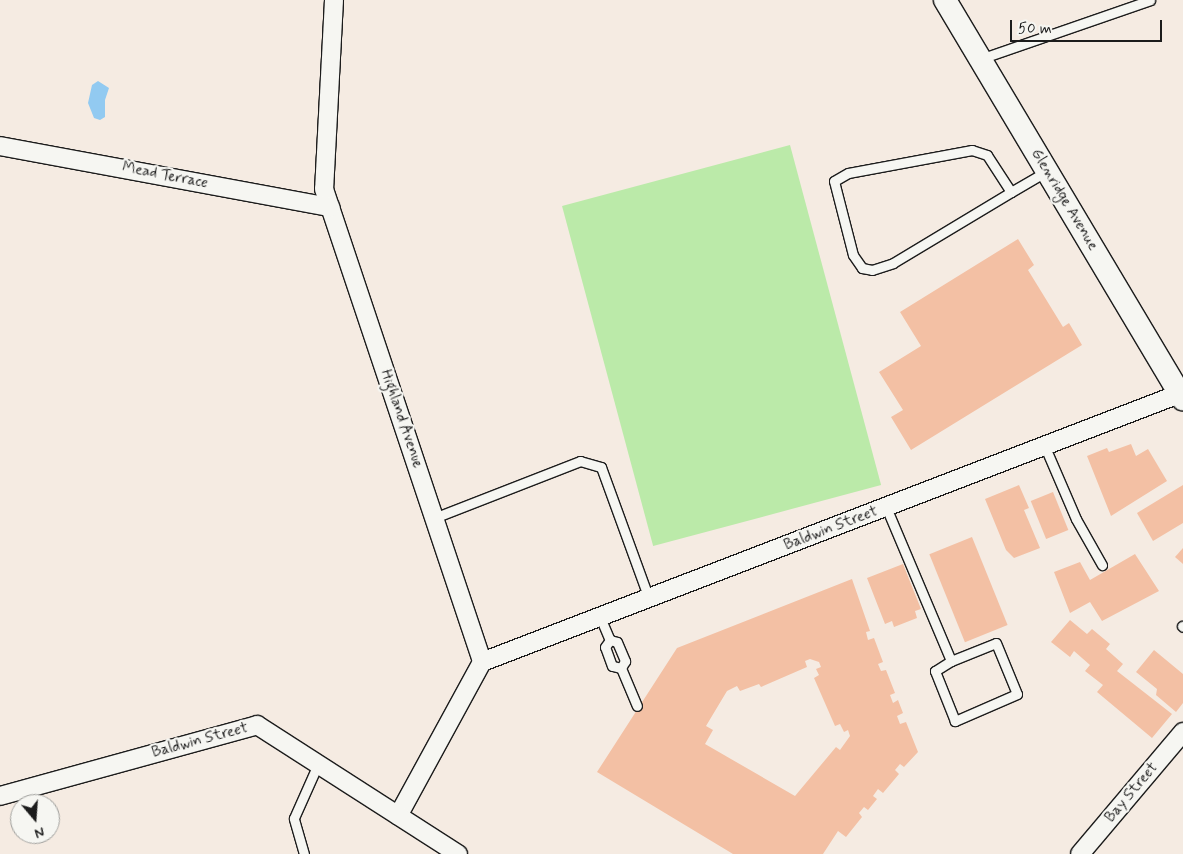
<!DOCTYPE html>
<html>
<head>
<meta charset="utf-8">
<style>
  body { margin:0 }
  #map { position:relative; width:1183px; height:854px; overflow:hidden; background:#f5ebe2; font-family:Mynerve,sans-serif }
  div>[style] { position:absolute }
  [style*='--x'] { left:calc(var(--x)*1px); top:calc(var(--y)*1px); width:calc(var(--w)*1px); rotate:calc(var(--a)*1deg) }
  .green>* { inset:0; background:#bbeaa9; transform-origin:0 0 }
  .water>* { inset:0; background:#92caf1 }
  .building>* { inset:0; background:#f3c0a4; transform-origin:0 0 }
  .roads { filter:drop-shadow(1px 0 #1c1c1c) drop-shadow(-1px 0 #1c1c1c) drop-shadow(0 1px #1c1c1c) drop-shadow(0 -1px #1c1c1c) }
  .service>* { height:9px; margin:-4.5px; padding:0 4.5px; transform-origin:4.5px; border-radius:4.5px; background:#f6f6f2 }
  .minor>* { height:18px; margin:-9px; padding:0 9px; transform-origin:9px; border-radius:9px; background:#f6f6f2 }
  .tertiary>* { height:22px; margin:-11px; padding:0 11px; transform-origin:11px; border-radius:11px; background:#f6f6f2 }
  span { translate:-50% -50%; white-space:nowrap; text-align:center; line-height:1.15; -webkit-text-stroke:4.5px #f6f6f2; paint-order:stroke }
  .street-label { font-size:15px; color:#1c1c1c }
  .north { position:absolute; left:10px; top:794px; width:50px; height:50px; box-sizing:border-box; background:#f6f6f2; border:1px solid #9f9f9c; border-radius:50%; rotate:162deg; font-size:14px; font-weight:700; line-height:20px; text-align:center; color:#1c1c1c }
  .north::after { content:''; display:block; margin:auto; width:18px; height:22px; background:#1c1c1c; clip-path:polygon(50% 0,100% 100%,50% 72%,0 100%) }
  .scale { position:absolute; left:1010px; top:20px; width:152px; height:22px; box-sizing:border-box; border:2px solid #1c1c1c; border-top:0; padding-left:6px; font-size:15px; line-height:18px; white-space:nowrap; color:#1c1c1c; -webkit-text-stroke:4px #f6f6f2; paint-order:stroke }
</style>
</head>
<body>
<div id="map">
  <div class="green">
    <div style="left:790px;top:145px;width:352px;height:236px;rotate:75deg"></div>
  </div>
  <div class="water">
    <div style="clip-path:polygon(98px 81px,109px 88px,105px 100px,105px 117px,100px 120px,94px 118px,88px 103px,92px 85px)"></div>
  </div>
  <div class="building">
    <div style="clip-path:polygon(1018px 239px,1034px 265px,1028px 270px,1063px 327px,1069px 323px,1082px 345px,911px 450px,891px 417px,903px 410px,879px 372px,921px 346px,900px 312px)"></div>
    <div style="clip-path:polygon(1131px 444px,1136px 456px,1148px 449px,1167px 481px,1111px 516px,1087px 456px,1107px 448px,1109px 452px)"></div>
    <div style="clip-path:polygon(1019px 485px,1029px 508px,1024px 510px,1040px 548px,1014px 558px,1006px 550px,985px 499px)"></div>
    <div style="clip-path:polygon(1183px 485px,1183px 523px,1153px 541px,1137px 513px)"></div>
    <div style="left:1053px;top:492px;width:41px;height:24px;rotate:68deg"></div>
    <div style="left:972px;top:537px;width:95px;height:46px;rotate:68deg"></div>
    <div style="clip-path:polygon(1183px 548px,1183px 564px,1175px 557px)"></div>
    <div style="clip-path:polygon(1135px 554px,1159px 591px,1102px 621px,1090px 602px,1070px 613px,1054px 572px,1080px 562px,1090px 580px)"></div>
    <div style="clip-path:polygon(903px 564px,921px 609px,915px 611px,917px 618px,894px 627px,892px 621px,885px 624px,867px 578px)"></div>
    <div style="clip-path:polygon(evenodd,852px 579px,870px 631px,866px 632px,868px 640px,874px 638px,883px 662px,878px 664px,881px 671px,886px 670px,895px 693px,890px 695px,893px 703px,898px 700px,903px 713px,897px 716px,900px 724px,906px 722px,918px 752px,904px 767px,900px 764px,895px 770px,899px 774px,883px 793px,878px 789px,873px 796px,877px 799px,868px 810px,864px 807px,859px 813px,862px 817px,846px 837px,838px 831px,823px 854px,733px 854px,597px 772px,677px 648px,852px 579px,810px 659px,819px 662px,821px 667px,816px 669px,819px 675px,814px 678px,835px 726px,840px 724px,844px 732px,848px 730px,850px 736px,840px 750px,836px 747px,795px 796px,705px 744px,713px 730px,706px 726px,727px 691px,737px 686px,740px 691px,759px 684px,761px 687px,807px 667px,805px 661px,810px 659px)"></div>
    <div style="clip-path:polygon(1070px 620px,1087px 634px,1092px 629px,1110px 644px,1106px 649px,1123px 664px,1117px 671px,1172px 714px,1152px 738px,1097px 692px,1103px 685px,1085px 671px,1090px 665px,1074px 651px,1070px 657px,1051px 642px)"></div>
    <div style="clip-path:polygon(1154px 650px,1183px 674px,1183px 703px,1176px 712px,1156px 695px,1157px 689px,1136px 672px)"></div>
  </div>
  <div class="roads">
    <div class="service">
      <div style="--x:980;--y:59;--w:180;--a:-19.1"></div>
      <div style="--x:1011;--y:192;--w:44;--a:-123"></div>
      <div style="--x:987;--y:155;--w:16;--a:-162"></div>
      <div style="--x:972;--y:150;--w:126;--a:169.5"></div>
      <div style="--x:848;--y:173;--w:16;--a:150"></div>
      <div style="--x:834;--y:181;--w:76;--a:75.6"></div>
      <div style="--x:853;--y:255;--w:16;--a:55"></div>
      <div style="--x:862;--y:268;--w:10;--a:11"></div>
      <div style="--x:872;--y:270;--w:22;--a:-18"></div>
      <div style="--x:893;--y:263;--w:138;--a:-31"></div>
      <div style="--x:1011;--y:192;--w:42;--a:-30.3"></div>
      <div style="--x:1045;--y:447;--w:78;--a:66.7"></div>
      <div style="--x:1076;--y:519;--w:53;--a:60.5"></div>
      <div style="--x:886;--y:507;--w:167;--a:67.1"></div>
      <div style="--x:951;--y:661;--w:48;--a:-21.8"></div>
      <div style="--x:996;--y:643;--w:55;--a:67.6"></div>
      <div style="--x:1017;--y:694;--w:68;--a:156.5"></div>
      <div style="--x:955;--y:721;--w:54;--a:-111.8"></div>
      <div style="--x:935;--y:671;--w:19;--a:-32"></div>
      <div style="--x:434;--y:518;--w:157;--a:-21.3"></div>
      <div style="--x:580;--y:461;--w:22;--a:16"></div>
      <div style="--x:601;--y:467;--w:140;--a:70"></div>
      <div style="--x:600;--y:617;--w:25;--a:67"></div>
      <div style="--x:1182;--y:626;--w:1;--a:45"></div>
      <div style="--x:610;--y:640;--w:7;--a:16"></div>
      <div style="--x:617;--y:642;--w:21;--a:67"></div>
      <div style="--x:625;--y:661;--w:8;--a:120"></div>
      <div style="--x:621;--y:668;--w:9;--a:-167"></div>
      <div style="--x:612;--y:666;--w:20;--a:-110"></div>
      <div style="--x:605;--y:647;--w:9;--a:-54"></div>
      <div style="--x:621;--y:668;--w:41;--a:67.2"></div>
      <div style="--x:304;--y:854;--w:37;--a:-106"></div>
      <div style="--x:294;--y:818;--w:59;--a:-66"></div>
    </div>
    <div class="minor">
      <div style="--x:334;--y:0;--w:189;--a:93"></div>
      <div style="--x:324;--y:189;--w:499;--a:71.5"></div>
      <div style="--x:482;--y:662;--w:175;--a:118.6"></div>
      <div style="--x:0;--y:146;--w:336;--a:10.5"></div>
      <div style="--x:482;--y:662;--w:747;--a:-21.03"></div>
      <div style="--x:0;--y:796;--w:267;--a:-15.4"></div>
      <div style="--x:257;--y:725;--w:239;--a:32.7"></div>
      <div style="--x:1080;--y:854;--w:160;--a:-49.8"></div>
    </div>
    <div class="tertiary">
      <div style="--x:945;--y:0;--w:465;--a:59.2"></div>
    </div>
  </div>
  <div class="street-label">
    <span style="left:165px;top:176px;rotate:11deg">Mead Terrace</span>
    <span style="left:1064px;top:200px;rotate:59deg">Glenridge Avenue</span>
    <span style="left:401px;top:419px;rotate:71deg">Highland Avenue</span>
    <span style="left:831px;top:529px;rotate:-21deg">Baldwin Street</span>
    <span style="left:200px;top:741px;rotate:-15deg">Baldwin Street</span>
    <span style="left:1132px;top:793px;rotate:-50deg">Bay Street</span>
  </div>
  <div class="north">N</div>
  <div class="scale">50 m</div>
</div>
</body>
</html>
